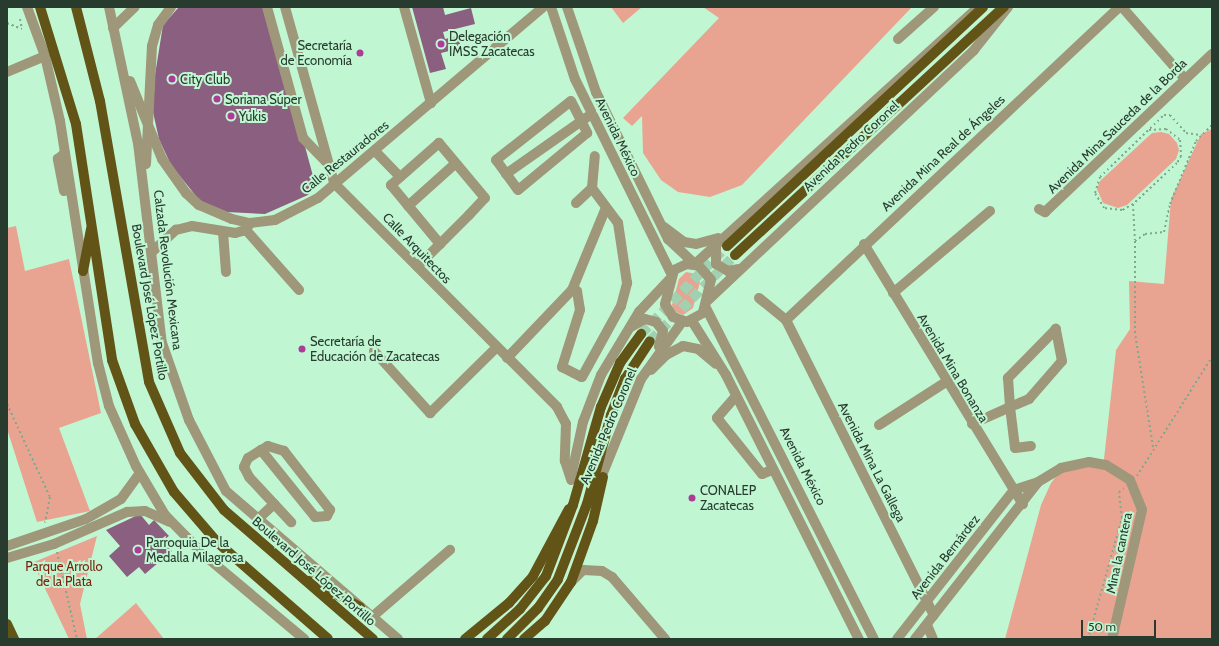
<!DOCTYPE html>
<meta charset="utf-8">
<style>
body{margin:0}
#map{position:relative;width:1219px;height:646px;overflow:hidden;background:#c1f6d3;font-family:Cabin,sans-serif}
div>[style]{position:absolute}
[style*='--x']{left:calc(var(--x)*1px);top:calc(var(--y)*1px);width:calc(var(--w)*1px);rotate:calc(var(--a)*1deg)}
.green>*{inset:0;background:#e9a491}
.building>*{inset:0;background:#8a5f7f}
.major-tunnel>*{height:10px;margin-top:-5px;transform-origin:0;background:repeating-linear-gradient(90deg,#a2d1b2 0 10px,transparent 0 15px)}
.path>*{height:2px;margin-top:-1px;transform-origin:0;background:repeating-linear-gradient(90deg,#80a88d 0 2px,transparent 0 5px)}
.minor>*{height:10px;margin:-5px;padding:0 5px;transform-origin:5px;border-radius:5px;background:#9e9779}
.major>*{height:10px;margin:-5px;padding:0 5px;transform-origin:5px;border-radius:5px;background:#625416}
.dots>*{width:11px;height:11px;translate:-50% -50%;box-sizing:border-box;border:2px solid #c1f6d3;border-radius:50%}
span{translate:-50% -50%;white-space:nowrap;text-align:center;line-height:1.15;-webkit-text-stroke:4px #c1f6d3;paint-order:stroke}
.poi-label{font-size:13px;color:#273c2e}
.left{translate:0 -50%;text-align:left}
.right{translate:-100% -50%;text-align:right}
.street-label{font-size:13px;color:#273c2e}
.park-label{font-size:13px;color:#7b240c}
.frame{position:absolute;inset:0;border:8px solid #273c2e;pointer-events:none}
.scale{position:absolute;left:1081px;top:620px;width:75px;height:18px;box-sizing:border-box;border:2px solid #273c2e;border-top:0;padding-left:5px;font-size:12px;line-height:14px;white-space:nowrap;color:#273c2e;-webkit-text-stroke:3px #c1f6d3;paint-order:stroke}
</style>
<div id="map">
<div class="green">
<i style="clip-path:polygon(611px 7px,642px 7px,623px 23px)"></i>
<i style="clip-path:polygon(703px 7px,912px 7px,742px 185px,710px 197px,678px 192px,661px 180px,643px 153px,642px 116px,632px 126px,623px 118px,719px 18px)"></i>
<i style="clip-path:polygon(1212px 129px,1212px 639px,1005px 639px,1041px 505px,1051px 483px,1062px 469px,1077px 465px,1103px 468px,1116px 350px,1130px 329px,1129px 281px,1164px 284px,1171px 199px,1201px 134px)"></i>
<i style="clip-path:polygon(1161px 132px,1169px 134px,1177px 143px,1179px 150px,1176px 159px,1127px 205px,1118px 208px,1103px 203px,1097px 189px,1100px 181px,1152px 133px)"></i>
<i style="clip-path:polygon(16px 226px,25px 271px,69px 259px,101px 413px,59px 428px,90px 511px,37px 522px,7px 429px,7px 228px)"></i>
<i style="clip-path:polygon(686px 272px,696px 274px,700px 282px,693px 308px,683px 315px,674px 311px,672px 305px,679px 279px)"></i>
<i style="clip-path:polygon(97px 536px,80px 604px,87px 639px,69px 639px,31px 559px,34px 562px)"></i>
<i style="clip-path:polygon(136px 603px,164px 639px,95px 639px)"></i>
</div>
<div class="building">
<i style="clip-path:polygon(179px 7px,267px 7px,316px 187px,308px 195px,265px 214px,227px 212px,200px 201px,171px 165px,159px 139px,153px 112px,155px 75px,163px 25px)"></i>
<i style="clip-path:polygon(412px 7px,443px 7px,445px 15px,471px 8px,475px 24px,443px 32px,445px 39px,458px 36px,461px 48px,441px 53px,446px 69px,430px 73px)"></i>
<i style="clip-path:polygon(140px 514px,149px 525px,154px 520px,169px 536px,163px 541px,172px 551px,145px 574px,139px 567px,127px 577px,109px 556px,120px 546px,106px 530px)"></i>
</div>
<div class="major-tunnel">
<i style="--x:641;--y:334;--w:123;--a:-45.7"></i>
<i style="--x:650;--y:341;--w:121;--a:-45.3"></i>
</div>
<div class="path">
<i style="--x:20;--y:19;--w:10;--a:79"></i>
<i style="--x:7;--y:23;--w:16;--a:22"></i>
<i style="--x:1149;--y:130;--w:17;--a:-3"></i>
<i style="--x:1166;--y:129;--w:18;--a:38"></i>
<i style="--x:1180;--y:140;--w:16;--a:86"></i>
<i style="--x:1181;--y:156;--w:8;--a:120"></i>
<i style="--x:1177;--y:163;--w:60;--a:137"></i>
<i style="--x:1133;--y:204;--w:13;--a:151"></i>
<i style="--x:1122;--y:210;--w:18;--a:-174"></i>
<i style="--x:1104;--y:208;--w:17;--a:-121"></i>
<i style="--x:1095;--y:193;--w:17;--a:-73"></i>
<i style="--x:1100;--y:177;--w:89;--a:-44.1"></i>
<i style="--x:1164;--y:115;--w:6;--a:0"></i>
<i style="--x:1170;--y:115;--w:24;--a:48"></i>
<i style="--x:1186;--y:133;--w:14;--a:8"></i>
<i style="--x:1133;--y:204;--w:36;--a:87"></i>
<i style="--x:7;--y:404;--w:102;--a:65.2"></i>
<i style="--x:50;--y:497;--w:26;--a:101"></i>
<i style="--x:1153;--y:447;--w:115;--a:-99"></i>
<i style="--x:1135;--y:333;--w:92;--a:-90"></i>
<i style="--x:1135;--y:241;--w:12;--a:-35"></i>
<i style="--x:1145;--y:234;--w:19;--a:-6"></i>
<i style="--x:1164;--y:232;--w:29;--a:-78"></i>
<i style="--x:1170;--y:204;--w:68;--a:-67.6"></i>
<i style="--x:1196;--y:141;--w:23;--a:-45"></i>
<i style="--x:1137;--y:476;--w:141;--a:-57.8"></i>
<i style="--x:57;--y:552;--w:89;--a:77.1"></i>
<i style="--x:1088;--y:639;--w:126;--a:-74.3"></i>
<i style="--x:1122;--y:518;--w:26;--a:-97"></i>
<i style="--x:1119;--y:492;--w:6;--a:-39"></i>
</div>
<div class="minor">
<i style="--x:27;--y:7;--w:52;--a:69.8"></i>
<i style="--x:45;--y:56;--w:67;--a:77"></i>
<i style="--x:60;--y:121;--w:245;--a:81.1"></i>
<i style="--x:98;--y:363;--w:44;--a:75.7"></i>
<i style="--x:109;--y:406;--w:66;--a:65.8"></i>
<i style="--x:136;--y:466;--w:57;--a:59.4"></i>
<i style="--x:165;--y:515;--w:56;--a:45.7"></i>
<i style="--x:204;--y:555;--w:131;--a:40"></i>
<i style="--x:109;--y:7;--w:139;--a:78"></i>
<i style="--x:138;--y:143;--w:201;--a:83.2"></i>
<i style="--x:162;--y:343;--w:82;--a:70.7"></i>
<i style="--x:189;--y:420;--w:80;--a:62.5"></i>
<i style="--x:226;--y:491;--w:227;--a:40.7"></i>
<i style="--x:267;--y:7;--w:136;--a:74.6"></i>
<i style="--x:303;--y:138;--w:37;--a:46"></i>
<i style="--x:285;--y:7;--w:183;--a:74.4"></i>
<i style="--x:334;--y:183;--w:316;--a:45.1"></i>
<i style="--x:557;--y:407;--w:19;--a:62"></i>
<i style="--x:566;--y:424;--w:37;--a:92"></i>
<i style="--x:565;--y:461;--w:20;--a:72"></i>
<i style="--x:404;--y:7;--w:100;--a:74.3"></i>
<i style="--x:551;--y:7;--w:76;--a:71.6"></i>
<i style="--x:575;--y:79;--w:219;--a:63.7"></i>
<i style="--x:567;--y:7;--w:90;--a:71.2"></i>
<i style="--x:596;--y:92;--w:164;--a:63.9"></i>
<i style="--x:668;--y:239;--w:37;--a:43"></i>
<i style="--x:695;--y:264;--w:382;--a:-42.2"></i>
<i style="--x:1122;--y:7;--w:96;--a:48.8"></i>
<i style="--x:113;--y:28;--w:30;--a:-44"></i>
<i style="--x:898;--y:39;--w:48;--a:-41.6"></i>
<i style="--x:7;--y:72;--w:41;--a:-22.8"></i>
<i style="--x:130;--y:81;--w:84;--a:67.7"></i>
<i style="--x:162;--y:159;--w:42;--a:54.8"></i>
<i style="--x:186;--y:193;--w:18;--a:43"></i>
<i style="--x:199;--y:205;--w:36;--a:23"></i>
<i style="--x:232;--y:219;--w:18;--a:13"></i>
<i style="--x:250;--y:223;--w:25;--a:-7"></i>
<i style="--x:275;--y:220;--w:48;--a:-27.1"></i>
<i style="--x:318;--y:198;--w:295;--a:-40.3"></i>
<i style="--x:571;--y:101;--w:36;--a:63"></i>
<i style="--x:587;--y:133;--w:89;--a:140.4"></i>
<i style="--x:518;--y:190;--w:37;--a:-126"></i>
<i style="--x:496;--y:160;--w:95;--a:-38.2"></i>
<i style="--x:375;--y:151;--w:36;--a:46"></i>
<i style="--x:146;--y:164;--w:118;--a:-87.1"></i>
<i style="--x:152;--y:46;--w:22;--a:-74"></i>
<i style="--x:158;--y:25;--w:22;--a:-54"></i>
<i style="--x:506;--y:174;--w:99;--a:-35.1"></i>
<i style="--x:64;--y:191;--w:33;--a:-101"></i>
<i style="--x:58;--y:159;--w:9;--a:-41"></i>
<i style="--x:576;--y:203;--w:22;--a:-43"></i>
<i style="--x:408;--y:206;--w:64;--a:-41.9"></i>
<i style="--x:1039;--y:209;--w:7;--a:27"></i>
<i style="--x:1045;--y:212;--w:230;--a:-43.4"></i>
<i style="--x:664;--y:227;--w:25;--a:37"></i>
<i style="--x:684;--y:242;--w:12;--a:9"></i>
<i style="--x:696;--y:244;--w:23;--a:-15"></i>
<i style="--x:246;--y:230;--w:80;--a:48.5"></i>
<i style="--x:223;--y:232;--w:40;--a:85.7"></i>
<i style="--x:716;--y:244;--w:20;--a:90"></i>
<i style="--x:716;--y:264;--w:14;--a:30"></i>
<i style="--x:728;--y:271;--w:10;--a:-11"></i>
<i style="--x:864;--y:244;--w:305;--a:58.6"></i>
<i style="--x:152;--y:252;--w:33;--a:-43"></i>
<i style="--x:176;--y:230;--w:16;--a:-14"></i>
<i style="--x:192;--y:226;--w:44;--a:9.2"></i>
<i style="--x:235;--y:233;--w:11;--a:-15"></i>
<i style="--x:246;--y:230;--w:8;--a:-60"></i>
<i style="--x:687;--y:264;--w:12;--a:9"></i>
<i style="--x:699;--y:266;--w:18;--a:49"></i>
<i style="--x:711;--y:280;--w:34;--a:104"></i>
<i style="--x:703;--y:313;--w:18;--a:151"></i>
<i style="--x:687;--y:322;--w:15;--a:-160"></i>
<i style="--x:673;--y:317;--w:15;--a:-122"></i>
<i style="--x:665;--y:304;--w:35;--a:-75"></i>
<i style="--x:674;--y:270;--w:14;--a:-25"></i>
<i style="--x:417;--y:266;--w:8;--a:-40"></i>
<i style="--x:423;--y:261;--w:65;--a:-45"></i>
<i style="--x:469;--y:215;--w:23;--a:-47"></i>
<i style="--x:485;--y:198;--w:72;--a:-129.9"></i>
<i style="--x:439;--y:143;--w:64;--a:138.8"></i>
<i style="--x:391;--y:185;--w:77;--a:50.3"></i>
<i style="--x:572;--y:290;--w:5;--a:11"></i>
<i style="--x:577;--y:291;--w:19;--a:81"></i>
<i style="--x:580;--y:310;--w:60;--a:107.5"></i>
<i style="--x:562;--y:367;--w:22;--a:27"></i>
<i style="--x:582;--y:377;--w:81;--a:-61.2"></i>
<i style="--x:621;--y:306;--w:24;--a:-75"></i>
<i style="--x:627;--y:283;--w:61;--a:-98.5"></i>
<i style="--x:618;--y:223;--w:44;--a:-126.6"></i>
<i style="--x:592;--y:188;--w:32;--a:-85"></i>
<i style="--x:893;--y:293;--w:127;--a:-40.2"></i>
<i style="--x:759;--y:298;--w:35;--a:39"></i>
<i style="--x:707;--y:301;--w:366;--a:-43.2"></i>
<i style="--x:974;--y:50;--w:55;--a:-51.7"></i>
<i style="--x:705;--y:306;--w:373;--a:63.1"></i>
<i style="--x:786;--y:320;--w:457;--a:-43.2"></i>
<i style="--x:786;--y:320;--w:330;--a:63.4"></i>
<i style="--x:692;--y:321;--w:64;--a:57.8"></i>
<i style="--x:726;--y:375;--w:296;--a:63.3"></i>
<i style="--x:631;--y:327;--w:16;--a:-30"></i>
<i style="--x:645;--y:319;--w:11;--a:15"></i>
<i style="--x:656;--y:322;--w:11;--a:52"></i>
<i style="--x:663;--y:331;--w:16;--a:105"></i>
<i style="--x:374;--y:351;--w:84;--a:47.9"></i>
<i style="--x:430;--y:413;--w:93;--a:-44.6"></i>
<i style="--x:507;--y:358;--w:94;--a:-46.3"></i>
<i style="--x:572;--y:290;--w:87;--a:-67.6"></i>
<i style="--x:651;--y:370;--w:21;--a:-45"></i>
<i style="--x:666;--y:355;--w:19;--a:-28"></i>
<i style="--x:683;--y:346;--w:15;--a:11"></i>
<i style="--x:698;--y:349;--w:23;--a:40"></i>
<i style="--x:736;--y:396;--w:29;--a:131"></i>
<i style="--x:717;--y:418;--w:72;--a:51.2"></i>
<i style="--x:762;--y:474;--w:11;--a:-22"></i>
<i style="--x:972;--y:424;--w:42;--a:-24.1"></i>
<i style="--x:1010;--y:407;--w:21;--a:-23"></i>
<i style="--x:1029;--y:399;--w:50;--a:-49"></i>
<i style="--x:1062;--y:361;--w:33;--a:-101"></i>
<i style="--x:1056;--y:329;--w:69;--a:134.4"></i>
<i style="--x:1008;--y:378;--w:29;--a:86"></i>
<i style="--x:1010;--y:407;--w:41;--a:83"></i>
<i style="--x:1015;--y:448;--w:16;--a:-7"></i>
<i style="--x:879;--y:425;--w:80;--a:-32.7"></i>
<i style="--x:261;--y:450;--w:86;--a:51.1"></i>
<i style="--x:315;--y:517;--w:12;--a:-5"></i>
<i style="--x:327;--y:516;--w:7;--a:-63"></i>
<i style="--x:330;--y:510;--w:75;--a:-127.9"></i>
<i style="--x:284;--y:451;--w:17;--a:-163"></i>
<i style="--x:268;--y:446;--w:8;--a:150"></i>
<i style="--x:261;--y:450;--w:15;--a:148"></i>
<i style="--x:248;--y:458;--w:10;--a:114"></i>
<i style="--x:244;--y:467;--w:11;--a:63"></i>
<i style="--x:249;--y:477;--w:62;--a:47"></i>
<i style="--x:571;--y:477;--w:56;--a:-77.7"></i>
<i style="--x:583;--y:422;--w:50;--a:-69"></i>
<i style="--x:601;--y:375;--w:74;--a:-58.9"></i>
<i style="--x:639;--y:312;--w:45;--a:-46.8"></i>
<i style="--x:598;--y:485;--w:114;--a:-67.9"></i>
<i style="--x:641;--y:379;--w:70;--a:-54.3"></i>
<i style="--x:258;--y:519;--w:22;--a:-43"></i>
<i style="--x:7;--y:546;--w:83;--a:-18.9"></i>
<i style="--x:86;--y:519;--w:40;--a:-29.7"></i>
<i style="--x:121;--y:499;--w:32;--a:-54"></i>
<i style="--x:7;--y:558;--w:49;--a:-16.6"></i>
<i style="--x:54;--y:544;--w:80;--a:-23.7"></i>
<i style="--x:127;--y:512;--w:18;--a:-3"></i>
<i style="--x:145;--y:511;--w:27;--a:24"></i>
<i style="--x:571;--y:582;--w:17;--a:-45"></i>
<i style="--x:583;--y:570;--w:19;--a:3"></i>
<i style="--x:602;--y:571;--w:12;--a:31"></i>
<i style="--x:612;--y:577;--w:82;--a:49.5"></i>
<i style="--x:372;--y:617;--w:103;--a:-40.7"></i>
<i style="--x:927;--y:625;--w:15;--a:67"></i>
<i style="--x:897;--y:639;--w:189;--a:-51.9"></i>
<i style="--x:1014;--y:490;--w:25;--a:-18"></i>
<i style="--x:1038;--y:482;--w:27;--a:-31"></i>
<i style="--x:1061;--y:468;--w:29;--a:-12"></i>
<i style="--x:1089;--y:462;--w:17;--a:10"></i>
<i style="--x:1106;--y:465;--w:28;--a:32"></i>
<i style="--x:1130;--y:480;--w:32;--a:68"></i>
<i style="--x:1142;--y:510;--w:132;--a:103.1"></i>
<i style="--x:915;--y:639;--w:199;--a:-51.9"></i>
</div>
<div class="major">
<i style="--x:40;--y:7;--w:122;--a:72.9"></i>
<i style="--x:76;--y:124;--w:239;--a:81.3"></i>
<i style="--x:112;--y:360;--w:68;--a:70.2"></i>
<i style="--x:135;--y:424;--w:78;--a:60.2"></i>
<i style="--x:174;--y:492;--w:66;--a:49.3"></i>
<i style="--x:217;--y:542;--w:147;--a:41.1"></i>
<i style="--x:76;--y:7;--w:97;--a:75.7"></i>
<i style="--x:100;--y:101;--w:285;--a:80.1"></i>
<i style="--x:149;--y:382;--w:77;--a:66.4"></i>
<i style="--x:180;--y:453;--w:72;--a:52.3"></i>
<i style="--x:224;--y:510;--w:197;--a:40.9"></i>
<i style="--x:727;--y:246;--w:350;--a:-43"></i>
<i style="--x:735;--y:255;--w:366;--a:-42.7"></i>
<i style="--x:83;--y:271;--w:43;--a:-79.2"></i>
<i style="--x:311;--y:580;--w:56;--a:28.9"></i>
<i style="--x:7;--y:624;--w:17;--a:65"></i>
<i style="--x:465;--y:639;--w:57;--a:-39.3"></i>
<i style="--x:509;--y:603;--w:36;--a:-48"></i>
<i style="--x:533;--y:576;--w:76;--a:-61.8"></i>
<i style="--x:487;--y:639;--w:45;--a:-42.3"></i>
<i style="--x:520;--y:609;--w:42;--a:-51.8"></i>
<i style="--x:546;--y:576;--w:76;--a:-69.2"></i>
<i style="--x:573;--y:505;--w:102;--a:-74.1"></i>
<i style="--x:601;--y:407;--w:48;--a:-66.6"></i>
<i style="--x:620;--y:363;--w:36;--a:-54"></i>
<i style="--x:507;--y:639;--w:44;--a:-45"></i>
<i style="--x:538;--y:608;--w:35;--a:-55"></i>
<i style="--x:558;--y:579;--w:80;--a:-68.9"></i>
<i style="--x:587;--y:504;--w:92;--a:-74.9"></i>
<i style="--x:611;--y:415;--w:39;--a:-69"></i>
<i style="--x:625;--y:379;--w:45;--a:-56.7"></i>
<i style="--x:524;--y:639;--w:28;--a:-41"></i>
<i style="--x:545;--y:621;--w:47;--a:-56.3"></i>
<i style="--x:571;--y:582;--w:65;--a:-70.2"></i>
<i style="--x:593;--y:521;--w:45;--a:-77.2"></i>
</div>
<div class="dots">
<i style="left:441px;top:44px;background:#ac3c98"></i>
<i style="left:360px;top:53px;background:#ac3c98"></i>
<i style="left:172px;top:79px;background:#ac3c98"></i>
<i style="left:217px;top:99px;background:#ac3c98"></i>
<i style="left:231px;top:116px;background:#ac3c98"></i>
<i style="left:302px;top:349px;background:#ac3c98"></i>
<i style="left:692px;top:498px;background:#ac3c98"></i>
<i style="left:138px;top:550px;background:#ac3c98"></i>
</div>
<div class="poi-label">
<span class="left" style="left:449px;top:44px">Delegación<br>IMSS Zacatecas</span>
<span class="right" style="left:352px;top:53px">Secretaría<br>de Economía</span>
<span class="left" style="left:180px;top:79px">City Club</span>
<span class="left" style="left:225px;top:99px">Soriana Súper</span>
<span class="left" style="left:239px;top:116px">Yukis</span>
<span class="left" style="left:310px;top:349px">Secretaría de<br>Educación de Zacatecas</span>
<span class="left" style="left:700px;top:498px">CONALEP<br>Zacatecas</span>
<span class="left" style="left:146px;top:550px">Parroquia De la<br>Medalla Milagrosa</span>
</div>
<div class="street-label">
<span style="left:1117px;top:126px;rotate:-44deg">Avenida Mina Sauceda de la Borda</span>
<span style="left:618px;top:137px;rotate:64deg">Avenida México</span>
<span style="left:851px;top:146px;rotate:-43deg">Avenida Pedro Coronel</span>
<span style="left:943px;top:153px;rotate:-43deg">Avenida Mina Real de Ángeles</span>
<span style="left:345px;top:157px;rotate:-39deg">Calle Restauradores</span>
<span style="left:417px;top:248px;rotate:46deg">Calle Arquitectos</span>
<span style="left:168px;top:270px;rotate:83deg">Calzada Revolución Mexicana</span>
<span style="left:150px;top:302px;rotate:80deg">Boulevard José López Portillo</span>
<span style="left:953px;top:368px;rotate:59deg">Avenida Mina Bonanza</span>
<span style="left:608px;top:426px;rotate:-67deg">Avenida Pedro Coronel</span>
<span style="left:872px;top:462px;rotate:63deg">Avenida Mina La Gallega</span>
<span style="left:803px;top:466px;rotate:63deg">Avenida México</span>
<span style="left:1119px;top:553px;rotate:-78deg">Mina la cantera</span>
<span style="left:945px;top:557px;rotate:-52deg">Avenida Bernárdez</span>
<span style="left:314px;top:571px;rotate:41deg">Boulevard José López Portillo</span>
</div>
<div class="park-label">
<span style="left:64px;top:574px">Parque Arrollo<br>de la Plata</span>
</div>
<div class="frame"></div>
<div class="scale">50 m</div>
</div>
